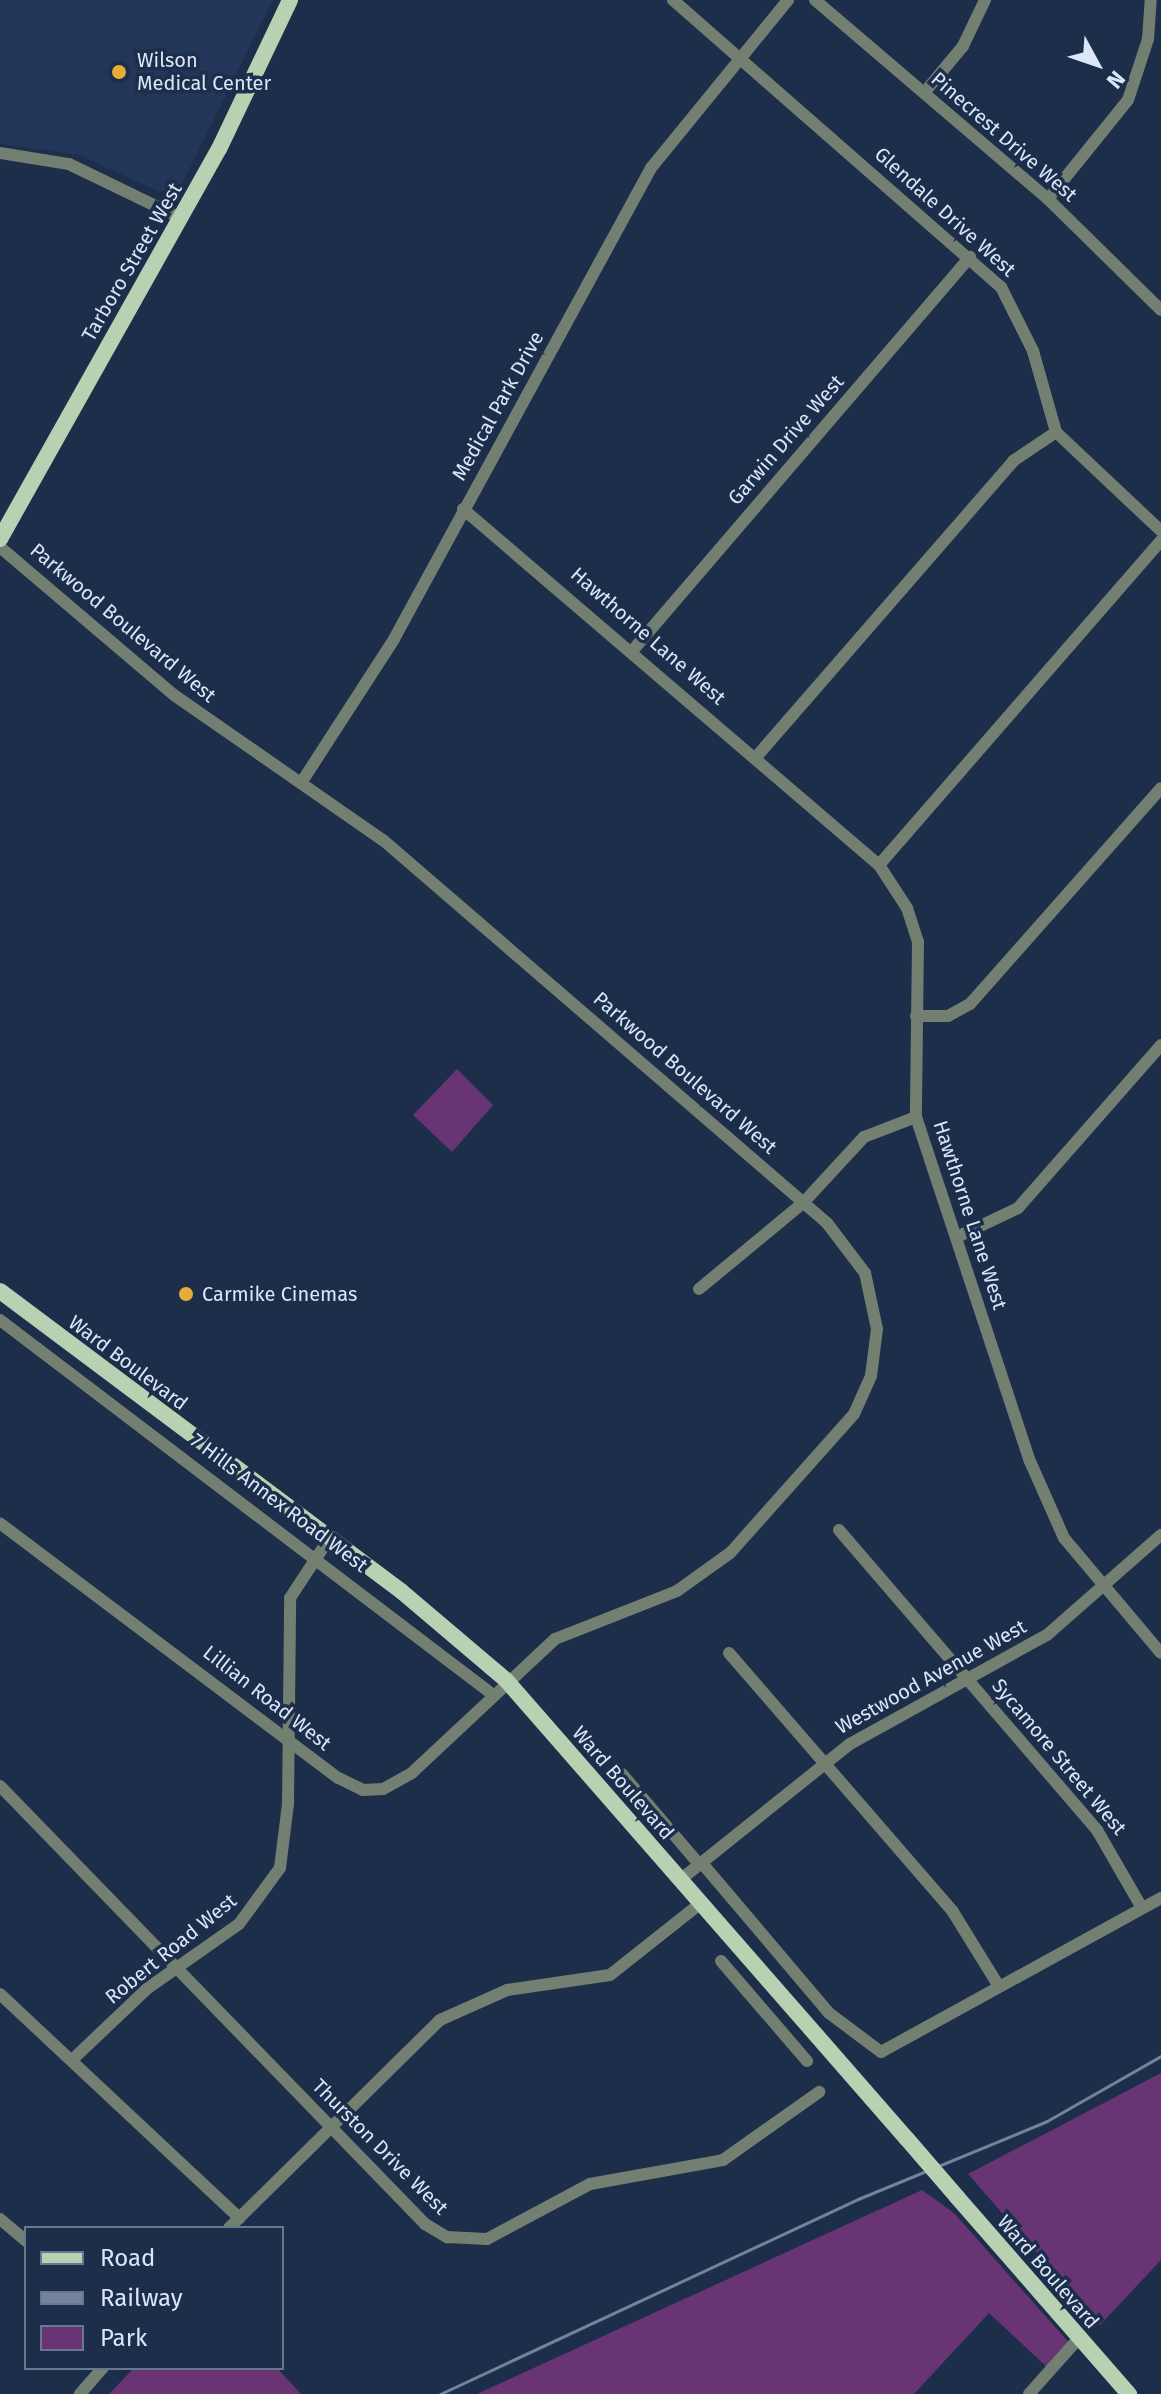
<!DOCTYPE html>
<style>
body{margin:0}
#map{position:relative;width:1161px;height:2394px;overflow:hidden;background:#1c2e4a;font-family:"Fira Sans",sans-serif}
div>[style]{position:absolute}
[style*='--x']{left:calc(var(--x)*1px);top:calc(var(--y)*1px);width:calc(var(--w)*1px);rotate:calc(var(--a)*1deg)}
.built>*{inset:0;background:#213659}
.green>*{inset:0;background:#683473}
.minor>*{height:12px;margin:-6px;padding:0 6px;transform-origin:6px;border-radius:6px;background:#737f71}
.major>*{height:16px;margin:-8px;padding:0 8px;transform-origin:8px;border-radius:8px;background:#b9d1b3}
.rail>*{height:3px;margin:-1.5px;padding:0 1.5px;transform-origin:1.5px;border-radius:1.5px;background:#74839b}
.major-bridge>*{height:16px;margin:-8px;padding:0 8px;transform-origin:8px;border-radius:8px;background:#b9d1b3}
.dots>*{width:22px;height:22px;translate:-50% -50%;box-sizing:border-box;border:4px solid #1c2e4a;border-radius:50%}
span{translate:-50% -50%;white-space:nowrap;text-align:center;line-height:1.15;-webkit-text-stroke:7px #1c2e4a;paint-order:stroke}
.poi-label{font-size:20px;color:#dae6f9}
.left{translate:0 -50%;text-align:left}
.street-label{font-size:20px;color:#dae6f9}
.legend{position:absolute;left:24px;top:2226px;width:260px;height:144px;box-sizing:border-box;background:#1c2e4a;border:2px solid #687890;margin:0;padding:10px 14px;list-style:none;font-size:24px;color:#dae6f9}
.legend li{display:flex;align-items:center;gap:16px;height:40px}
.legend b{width:40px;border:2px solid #687890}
.north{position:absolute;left:1057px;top:24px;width:80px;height:80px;-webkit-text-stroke:6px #1c2e4a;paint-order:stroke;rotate:130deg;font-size:22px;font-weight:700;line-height:32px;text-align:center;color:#dae6f9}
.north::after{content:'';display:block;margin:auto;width:28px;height:36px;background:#dae6f9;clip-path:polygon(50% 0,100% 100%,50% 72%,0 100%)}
</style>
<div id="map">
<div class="built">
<i style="clip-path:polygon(0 0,273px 0,181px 186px,160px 192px,79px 155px,0 144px)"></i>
</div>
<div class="green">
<i style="clip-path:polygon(457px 1069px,493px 1105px,452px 1152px,413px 1115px)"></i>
<i style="clip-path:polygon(1161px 2073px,1161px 2260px,1100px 2325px,968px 2174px)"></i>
<i style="clip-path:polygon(922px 2190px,954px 2213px,1072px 2346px,1050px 2370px,989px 2313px,914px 2394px,477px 2394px)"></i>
<i style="clip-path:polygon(134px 2368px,277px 2368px,301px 2394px,109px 2394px)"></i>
</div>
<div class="minor">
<i style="--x:673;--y:0;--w:436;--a:41.2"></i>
<i style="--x:1001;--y:287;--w:72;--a:63.4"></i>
<i style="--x:1033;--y:351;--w:84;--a:74.1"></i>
<i style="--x:1056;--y:432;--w:144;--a:43.3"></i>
<i style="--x:815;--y:0;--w:306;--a:40.5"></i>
<i style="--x:1048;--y:199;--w:158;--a:44.5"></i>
<i style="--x:924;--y:93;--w:61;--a:-50.3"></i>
<i style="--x:963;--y:46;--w:51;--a:-64.4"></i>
<i style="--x:0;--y:153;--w:70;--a:9.1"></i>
<i style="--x:69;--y:164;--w:123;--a:25.9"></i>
<i style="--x:1048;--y:199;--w:127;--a:-51.1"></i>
<i style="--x:1128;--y:100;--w:64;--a:-71.8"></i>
<i style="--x:1148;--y:39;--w:39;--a:-86"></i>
<i style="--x:463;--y:509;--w:548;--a:40.56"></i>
<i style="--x:879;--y:865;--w:51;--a:56.9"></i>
<i style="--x:907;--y:908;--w:36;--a:72"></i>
<i style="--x:918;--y:942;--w:175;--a:90.7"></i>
<i style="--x:916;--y:1117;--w:360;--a:71.7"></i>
<i style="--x:1029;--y:1459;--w:86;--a:66.1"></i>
<i style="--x:1064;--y:1538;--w:150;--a:49.9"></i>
<i style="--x:0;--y:547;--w:228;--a:40.4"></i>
<i style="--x:174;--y:695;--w:254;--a:34.8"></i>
<i style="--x:383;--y:840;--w:586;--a:40.78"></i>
<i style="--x:827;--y:1223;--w:63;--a:52.8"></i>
<i style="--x:865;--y:1273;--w:57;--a:77.9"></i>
<i style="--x:877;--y:1329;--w:47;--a:97.3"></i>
<i style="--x:871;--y:1376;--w:42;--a:114.1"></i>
<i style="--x:854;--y:1414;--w:186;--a:131.7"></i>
<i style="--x:730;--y:1553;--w:65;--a:144.4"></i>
<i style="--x:677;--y:1591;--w:131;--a:158.5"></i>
<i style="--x:555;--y:1639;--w:196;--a:136.9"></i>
<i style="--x:412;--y:1773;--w:33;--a:151"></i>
<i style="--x:383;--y:1789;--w:20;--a:177"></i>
<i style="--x:363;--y:1790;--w:28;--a:-154"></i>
<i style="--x:338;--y:1778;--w:423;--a:-143"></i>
<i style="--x:633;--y:650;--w:518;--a:-49.39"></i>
<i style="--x:757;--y:756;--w:391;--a:-49"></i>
<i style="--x:1013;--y:461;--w:52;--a:-34"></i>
<i style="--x:301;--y:783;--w:171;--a:-57.1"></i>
<i style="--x:394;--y:639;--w:537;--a:-61.38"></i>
<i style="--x:651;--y:168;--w:217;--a:-50.8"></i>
<i style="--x:879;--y:865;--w:430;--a:-49"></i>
<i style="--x:916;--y:1016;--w:32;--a:0"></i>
<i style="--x:948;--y:1016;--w:25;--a:-29"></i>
<i style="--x:970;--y:1004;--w:288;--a:-48.5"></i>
<i style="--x:957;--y:1237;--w:68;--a:-25.4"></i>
<i style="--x:1018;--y:1208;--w:217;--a:-48.7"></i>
<i style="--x:699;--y:1289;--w:135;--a:-39.6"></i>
<i style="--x:803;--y:1203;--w:90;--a:-47.3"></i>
<i style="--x:864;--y:1137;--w:56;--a:-21"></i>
<i style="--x:0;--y:1320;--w:618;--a:37.24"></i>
<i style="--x:839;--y:1530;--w:396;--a:49.3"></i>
<i style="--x:1097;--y:1830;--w:90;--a:60"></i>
<i style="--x:729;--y:1653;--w:342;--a:49.1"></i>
<i style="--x:953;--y:1912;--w:86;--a:58.3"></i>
<i style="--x:622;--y:1774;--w:117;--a:49.5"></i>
<i style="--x:0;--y:1786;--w:610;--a:45.86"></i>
<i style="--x:425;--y:2224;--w:26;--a:31"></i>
<i style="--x:447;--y:2237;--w:40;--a:2.9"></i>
<i style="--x:487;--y:2239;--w:117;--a:-28.1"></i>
<i style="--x:590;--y:2184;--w:135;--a:-10.2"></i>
<i style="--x:723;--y:2160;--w:118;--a:-35.3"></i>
<i style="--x:701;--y:1862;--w:198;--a:49.7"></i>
<i style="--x:829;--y:2013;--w:65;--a:36.9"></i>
<i style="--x:881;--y:2052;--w:320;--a:-28.8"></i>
<i style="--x:680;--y:1880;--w:218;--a:-38.7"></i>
<i style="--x:850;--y:1744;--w:225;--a:-29"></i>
<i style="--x:1047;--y:1635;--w:152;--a:-41.3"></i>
<i style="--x:721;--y:1961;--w:132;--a:49.3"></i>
<i style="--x:0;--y:1994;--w:328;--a:43.1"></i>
<i style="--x:72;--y:2060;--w:105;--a:-43.5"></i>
<i style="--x:148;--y:1988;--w:111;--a:-35.1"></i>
<i style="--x:239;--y:1924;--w:69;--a:-53.8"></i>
<i style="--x:280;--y:1868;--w:64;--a:-82.9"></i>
<i style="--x:288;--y:1804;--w:206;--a:-89.4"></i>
<i style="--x:290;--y:1598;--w:73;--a:-56.7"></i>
<i style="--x:0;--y:2219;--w:34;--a:40"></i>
<i style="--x:229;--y:2228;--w:296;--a:-44.6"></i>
<i style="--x:440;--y:2020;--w:73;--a:-24.1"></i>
<i style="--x:507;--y:1990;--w:104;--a:-8.3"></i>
<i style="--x:610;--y:1975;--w:116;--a:-38.4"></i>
<i style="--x:80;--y:2394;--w:35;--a:-49"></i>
<i style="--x:1029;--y:2394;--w:75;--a:-48.2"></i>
</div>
<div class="major">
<i style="--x:0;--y:539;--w:447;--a:-60.7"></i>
<i style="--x:219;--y:149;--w:165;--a:-64.5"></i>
<i style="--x:0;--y:1291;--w:501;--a:36.8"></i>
<i style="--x:401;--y:1591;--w:138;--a:40.3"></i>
<i style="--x:506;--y:1680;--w:609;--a:48.86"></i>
<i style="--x:957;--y:2197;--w:262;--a:48.9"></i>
</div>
<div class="rail">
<i style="--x:440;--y:2394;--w:461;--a:-25"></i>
<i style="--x:858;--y:2199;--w:204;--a:-22.4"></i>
<i style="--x:1047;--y:2121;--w:131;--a:-29.7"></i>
</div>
<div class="major-bridge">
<i style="--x:907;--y:2139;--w:77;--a:49.2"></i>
</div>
<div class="dots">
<i style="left:119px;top:72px;background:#e7ac37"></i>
<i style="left:186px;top:1294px;background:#e7ac37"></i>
</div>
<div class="poi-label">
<span class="left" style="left:137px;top:72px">Wilson<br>Medical Center</span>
<span class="left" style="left:202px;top:1294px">Carmike Cinemas</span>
</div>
<div class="street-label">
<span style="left:1004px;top:137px;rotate:41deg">Pinecrest Drive West</span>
<span style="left:945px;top:212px;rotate:42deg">Glendale Drive West</span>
<span style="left:132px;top:262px;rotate:-60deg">Tarboro Street West</span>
<span style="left:498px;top:406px;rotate:-61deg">Medical Park Drive</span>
<span style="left:786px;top:440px;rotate:-49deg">Garwin Drive West</span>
<span style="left:123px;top:623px;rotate:40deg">Parkwood Boulevard West</span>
<span style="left:648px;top:636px;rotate:41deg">Hawthorne Lane West</span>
<span style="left:685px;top:1073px;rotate:41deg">Parkwood Boulevard West</span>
<span style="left:970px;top:1215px;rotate:72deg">Hawthorne Lane West</span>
<span style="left:128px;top:1363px;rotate:37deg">Ward Boulevard</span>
<span style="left:279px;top:1503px;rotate:37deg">7 Hills Annex Road West</span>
<span style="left:931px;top:1677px;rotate:-29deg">Westwood Avenue West</span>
<span style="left:267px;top:1698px;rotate:38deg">Lillian Road West</span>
<span style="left:1059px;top:1757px;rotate:50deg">Sycamore Street West</span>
<span style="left:623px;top:1783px;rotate:49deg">Ward Boulevard</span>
<span style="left:171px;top:1949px;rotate:-39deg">Robert Road West</span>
<span style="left:380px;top:2147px;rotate:45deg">Thurston Drive West</span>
<span style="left:1048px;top:2272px;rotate:49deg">Ward Boulevard</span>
</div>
<ul class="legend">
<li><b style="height:10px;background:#b9d1b3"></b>Road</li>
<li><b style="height:10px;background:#74839b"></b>Railway</li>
<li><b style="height:22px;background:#683473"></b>Park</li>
</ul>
<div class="north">N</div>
</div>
